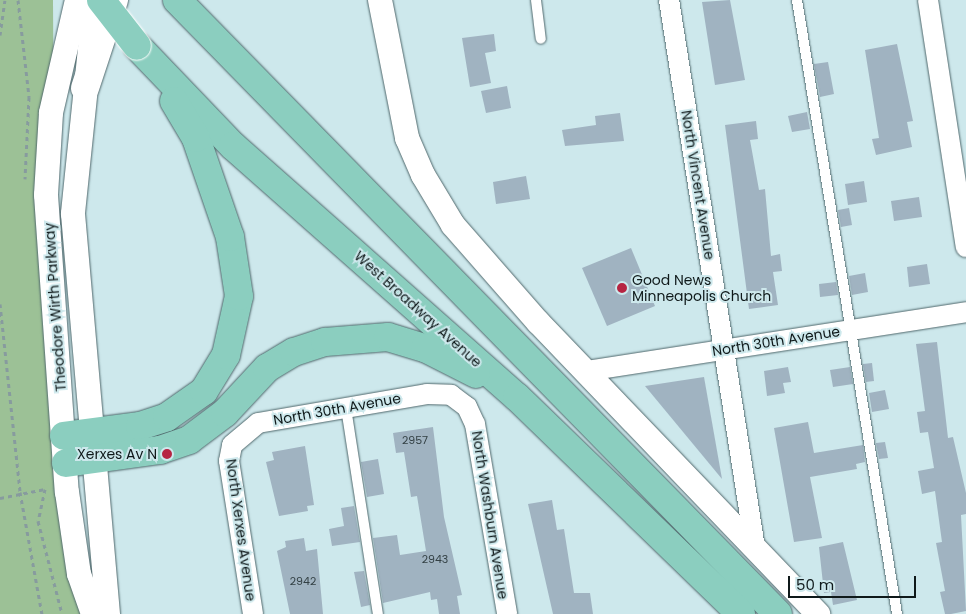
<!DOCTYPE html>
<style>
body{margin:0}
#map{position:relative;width:966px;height:614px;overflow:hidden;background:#cde8ec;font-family:Poppins,sans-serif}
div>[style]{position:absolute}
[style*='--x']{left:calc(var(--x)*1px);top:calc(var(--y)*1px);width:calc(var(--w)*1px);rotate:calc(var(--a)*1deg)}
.green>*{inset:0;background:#9cc196}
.building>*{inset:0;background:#a0b3c1}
.path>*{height:3px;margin-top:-1.5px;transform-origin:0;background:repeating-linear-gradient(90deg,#879b9e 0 4px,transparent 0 8px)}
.roads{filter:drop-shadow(0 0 1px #50686c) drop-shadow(0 0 1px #50686c)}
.service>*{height:10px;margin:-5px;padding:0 5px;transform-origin:5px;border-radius:5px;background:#fff}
.minor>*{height:20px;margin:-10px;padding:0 10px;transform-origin:10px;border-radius:10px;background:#fff}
.tertiary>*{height:24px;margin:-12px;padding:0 12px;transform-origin:12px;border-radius:12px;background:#fff}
.secondary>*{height:28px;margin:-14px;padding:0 14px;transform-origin:14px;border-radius:14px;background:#fff}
.primary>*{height:28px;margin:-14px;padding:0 14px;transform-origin:14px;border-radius:14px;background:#8bcebf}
.bridges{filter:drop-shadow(0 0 1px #fff) drop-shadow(0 0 1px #fff)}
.primary-bridge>*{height:28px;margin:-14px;padding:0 14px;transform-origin:14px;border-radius:14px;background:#8bcebf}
.dots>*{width:14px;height:14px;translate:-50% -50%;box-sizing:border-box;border:2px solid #cde8ec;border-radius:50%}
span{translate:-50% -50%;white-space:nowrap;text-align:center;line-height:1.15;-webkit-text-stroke:4px #cde8ec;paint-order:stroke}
.number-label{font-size:11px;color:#334044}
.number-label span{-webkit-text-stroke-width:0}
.street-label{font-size:14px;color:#0f191a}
.poi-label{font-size:14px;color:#0f191a}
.left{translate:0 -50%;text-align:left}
.right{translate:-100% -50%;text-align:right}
.scale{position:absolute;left:788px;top:576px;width:128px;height:22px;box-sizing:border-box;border:2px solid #0f191a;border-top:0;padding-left:6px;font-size:15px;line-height:18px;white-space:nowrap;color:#0f191a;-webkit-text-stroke:4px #cde8ec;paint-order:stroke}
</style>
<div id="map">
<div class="green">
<i style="clip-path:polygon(0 0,53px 0,54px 164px,83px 614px,0 614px)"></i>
</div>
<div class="building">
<i style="clip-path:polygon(730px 0,745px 80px,715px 85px,702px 2px)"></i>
<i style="clip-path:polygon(494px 34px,496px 51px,485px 53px,491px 83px,470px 87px,462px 38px)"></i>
<i style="clip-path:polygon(897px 44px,913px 121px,907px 122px,912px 147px,876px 155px,872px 139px,879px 138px,865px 50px)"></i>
<i style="clip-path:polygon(828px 62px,834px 94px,820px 97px,814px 64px)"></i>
<i style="clip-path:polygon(507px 86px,511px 108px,486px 113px,481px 91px)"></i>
<i style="clip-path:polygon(807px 112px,810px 129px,792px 132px,788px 116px)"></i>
<i style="clip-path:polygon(620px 113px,624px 141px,565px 146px,562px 130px,596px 125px,595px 116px)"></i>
<i style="clip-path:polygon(756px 121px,758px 139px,750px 140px,759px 190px,765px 189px,771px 256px,780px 254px,782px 271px,773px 272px,778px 305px,749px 309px,725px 125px)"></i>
<i style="clip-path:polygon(526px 176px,530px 199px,496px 204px,493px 182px)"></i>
<i style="clip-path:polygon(864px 181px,867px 202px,848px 205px,845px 184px)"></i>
<i style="clip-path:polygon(919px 197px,922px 217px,894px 221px,891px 201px)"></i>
<i style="clip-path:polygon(849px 208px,852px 225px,841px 227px,838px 210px)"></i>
<i style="clip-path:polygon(631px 248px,655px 306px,607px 326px,582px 268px)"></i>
<i style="clip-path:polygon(927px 264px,930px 284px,909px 287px,907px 267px)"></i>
<i style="clip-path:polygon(865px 273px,868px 292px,852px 295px,849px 276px)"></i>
<i style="clip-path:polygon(836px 282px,838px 295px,820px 297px,819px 284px)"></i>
<i style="clip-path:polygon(937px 342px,948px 438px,953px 437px,966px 493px,966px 514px,961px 515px,966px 611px,951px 614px,945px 614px,940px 592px,945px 591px,936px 543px,942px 542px,935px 491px,922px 494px,918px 471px,934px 468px,928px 432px,920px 433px,917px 412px,925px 411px,916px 344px)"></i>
<i style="clip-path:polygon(872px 363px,874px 381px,866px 382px,863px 364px)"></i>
<i style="clip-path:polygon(788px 367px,791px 382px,783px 383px,785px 393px,767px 396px,764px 371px)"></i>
<i style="clip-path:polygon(850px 367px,853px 384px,833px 387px,830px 370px)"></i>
<i style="clip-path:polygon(704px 377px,722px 479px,645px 386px)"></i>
<i style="clip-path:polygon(885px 390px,889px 409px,872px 412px,869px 393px)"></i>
<i style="clip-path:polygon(808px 422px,814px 453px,863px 445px,865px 462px,856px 464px,857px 469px,810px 477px,822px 538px,794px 542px,774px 428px)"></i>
<i style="clip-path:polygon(433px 427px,444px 517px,462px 595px,457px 596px,460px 614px,439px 614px,437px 599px,431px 600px,430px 592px,383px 603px,373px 538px,397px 535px,400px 555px,426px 551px,417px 496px,411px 497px,404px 452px,396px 453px,393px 433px)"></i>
<i style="clip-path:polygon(885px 442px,888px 458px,879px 459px,876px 443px)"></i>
<i style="clip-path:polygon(305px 446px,314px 505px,307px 506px,308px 511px,279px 516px,266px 462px,274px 460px,272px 452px)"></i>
<i style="clip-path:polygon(378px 459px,384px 494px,367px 497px,361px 462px)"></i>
<i style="clip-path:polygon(552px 500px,557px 530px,564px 529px,574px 593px,590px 593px,593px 614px,553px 614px,528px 504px)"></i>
<i style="clip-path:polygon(354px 506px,360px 542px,332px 546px,329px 529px,344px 526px,341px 508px)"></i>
<i style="clip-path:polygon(304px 538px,306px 551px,317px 549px,323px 614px,290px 614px,277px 551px,286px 547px,285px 541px)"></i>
<i style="clip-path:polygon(843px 542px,857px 600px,833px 605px,831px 592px,824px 593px,819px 547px)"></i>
<i style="clip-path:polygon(364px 571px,370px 605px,361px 607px,354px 572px)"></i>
</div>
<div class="path">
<i style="--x:18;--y:0;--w:98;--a:83.5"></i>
<i style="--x:29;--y:97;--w:82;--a:92.8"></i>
<i style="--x:0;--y:35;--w:35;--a:-82"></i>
<i style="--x:0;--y:304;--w:189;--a:83.9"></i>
<i style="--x:20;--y:492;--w:124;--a:79.8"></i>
<i style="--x:45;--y:489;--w:33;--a:102"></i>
<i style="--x:38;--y:521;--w:96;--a:75.5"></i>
<i style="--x:0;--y:498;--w:46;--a:-11.3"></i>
</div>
<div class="roads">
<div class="service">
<i style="--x:536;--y:0;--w:39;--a:83"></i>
<i style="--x:797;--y:0;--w:622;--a:80.75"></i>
<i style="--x:346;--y:408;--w:208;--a:81.2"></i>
</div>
<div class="minor">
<i style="--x:669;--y:0;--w:555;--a:81.08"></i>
<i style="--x:928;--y:0;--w:250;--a:81.3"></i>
<i style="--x:586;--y:371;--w:385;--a:-8.8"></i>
<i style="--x:253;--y:614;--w:155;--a:-98.9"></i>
<i style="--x:229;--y:461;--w:16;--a:-79"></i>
<i style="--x:232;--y:445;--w:34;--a:-40"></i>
<i style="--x:258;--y:423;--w:171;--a:-9.7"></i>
<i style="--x:427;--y:394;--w:24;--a:2"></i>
<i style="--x:451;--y:395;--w:20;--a:37"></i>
<i style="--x:467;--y:407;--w:19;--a:65"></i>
<i style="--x:475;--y:424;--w:193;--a:80.4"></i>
</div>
<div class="tertiary">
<i style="--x:77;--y:0;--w:116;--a:103"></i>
<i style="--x:51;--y:113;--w:82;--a:93.5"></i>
<i style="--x:46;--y:195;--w:298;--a:86"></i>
<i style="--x:67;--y:492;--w:83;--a:81.7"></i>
<i style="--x:79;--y:574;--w:42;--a:70.7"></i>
<i style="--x:95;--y:0;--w:215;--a:95.9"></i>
<i style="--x:73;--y:214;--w:402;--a:85"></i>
<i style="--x:380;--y:0;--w:141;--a:78.9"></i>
<i style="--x:407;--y:138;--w:40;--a:66.6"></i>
<i style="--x:423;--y:175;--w:58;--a:59"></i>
<i style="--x:453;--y:225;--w:129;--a:48.8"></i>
<i style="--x:538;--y:322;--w:405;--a:46.2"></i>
</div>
<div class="secondary">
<i style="--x:85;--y:88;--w:93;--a:-71.8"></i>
</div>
<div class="primary">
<i style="--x:177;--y:0;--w:859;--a:45.61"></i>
<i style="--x:137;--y:46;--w:139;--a:46.2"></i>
<i style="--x:233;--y:146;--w:379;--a:41.5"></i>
<i style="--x:517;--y:397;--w:312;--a:44.1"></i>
<i style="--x:64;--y:436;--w:77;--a:-7.5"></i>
<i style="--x:140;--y:426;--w:28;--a:-18"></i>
<i style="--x:167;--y:417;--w:45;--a:-35.1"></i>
<i style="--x:204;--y:391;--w:42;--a:-58.6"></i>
<i style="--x:226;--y:355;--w:60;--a:-77.6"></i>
<i style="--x:239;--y:296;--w:60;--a:-98.7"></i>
<i style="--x:230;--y:237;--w:105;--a:-109"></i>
<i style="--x:196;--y:138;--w:43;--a:-120.7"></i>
<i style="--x:66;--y:463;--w:95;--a:-7.9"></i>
<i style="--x:160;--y:450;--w:31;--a:-19"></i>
<i style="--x:189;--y:440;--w:45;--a:-36.9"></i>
<i style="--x:225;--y:413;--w:62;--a:-47"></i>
<i style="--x:267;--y:368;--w:31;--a:-31"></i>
<i style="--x:294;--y:352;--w:33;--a:-18"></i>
<i style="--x:325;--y:342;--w:63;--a:-4.5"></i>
<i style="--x:388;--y:337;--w:39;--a:17"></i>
<i style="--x:425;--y:348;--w:57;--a:27"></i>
</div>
</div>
<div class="bridges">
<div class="primary-bridge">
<i style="--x:101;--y:0;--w:58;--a:52"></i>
</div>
</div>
<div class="dots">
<i style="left:622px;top:288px;background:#b62442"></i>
<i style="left:167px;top:454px;background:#b62442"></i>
</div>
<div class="number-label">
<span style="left:415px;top:440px">2957</span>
<span style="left:435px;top:559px">2943</span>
<span style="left:303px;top:581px">2942</span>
</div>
<div class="street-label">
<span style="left:698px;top:185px;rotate:81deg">North Vincent Avenue</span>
<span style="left:55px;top:307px;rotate:-94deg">Theodore Wirth Parkway</span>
<span style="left:418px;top:309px;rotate:42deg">West Broadway Avenue</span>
<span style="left:776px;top:341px;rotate:-9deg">North 30th Avenue</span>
<span style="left:337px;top:409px;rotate:-10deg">North 30th Avenue</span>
<span style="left:490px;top:515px;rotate:81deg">North Washburn Avenue</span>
<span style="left:241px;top:530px;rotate:82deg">North Xerxes Avenue</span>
</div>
<div class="poi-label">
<span class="left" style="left:632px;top:288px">Good News<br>Minneapolis Church</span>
<span class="right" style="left:157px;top:454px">Xerxes Av N</span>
</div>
<div class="scale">50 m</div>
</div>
